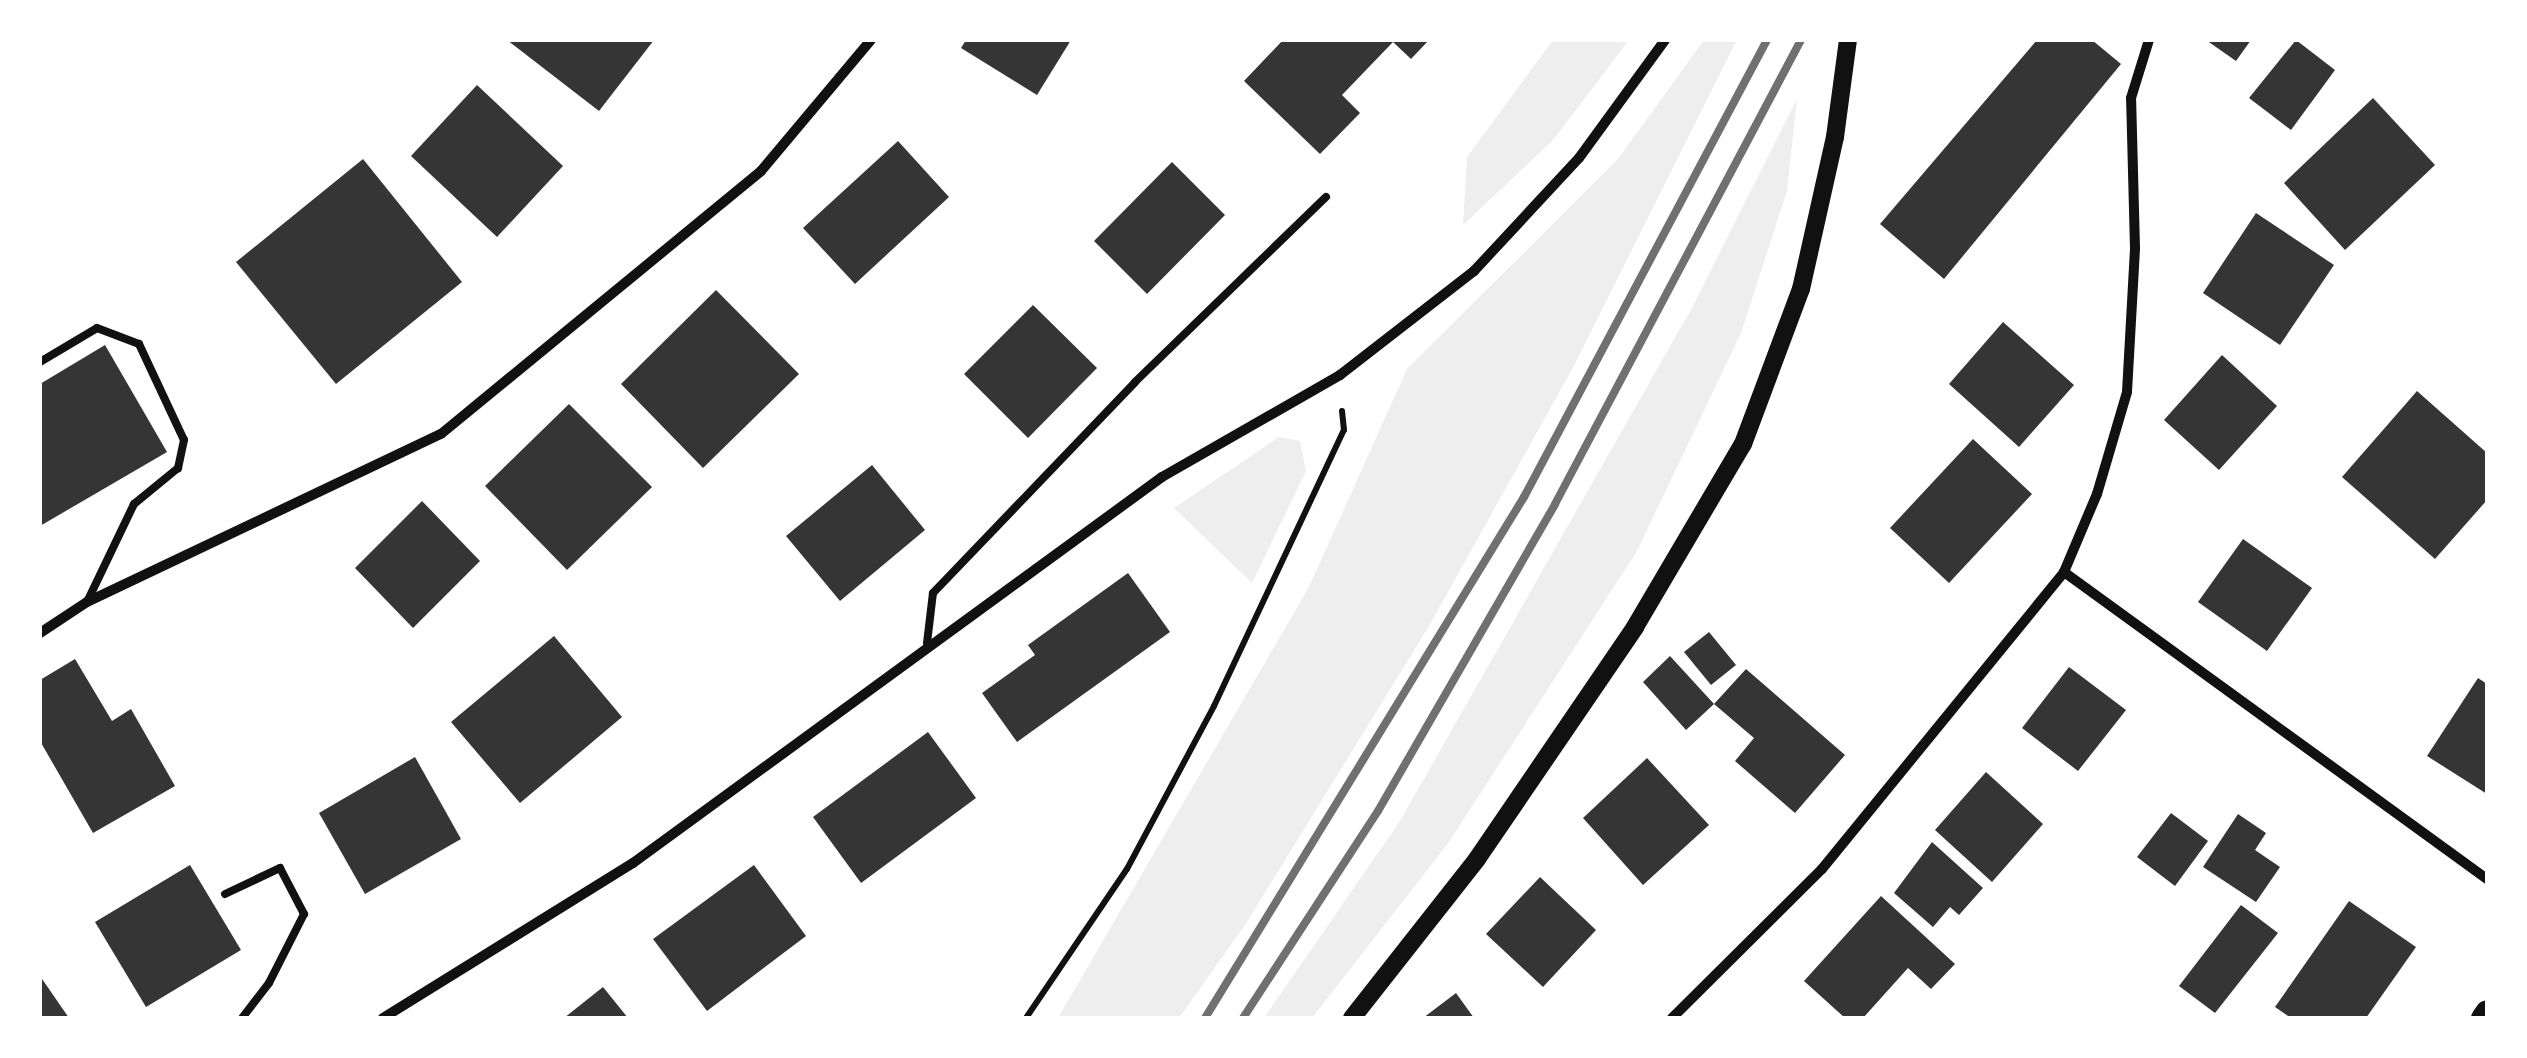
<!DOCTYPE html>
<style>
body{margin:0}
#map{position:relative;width:2527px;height:1058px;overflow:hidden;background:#fff;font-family:"IBM Plex Sans",sans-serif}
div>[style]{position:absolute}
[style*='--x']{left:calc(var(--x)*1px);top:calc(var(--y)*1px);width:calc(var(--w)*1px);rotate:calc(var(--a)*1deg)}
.green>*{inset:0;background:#eee}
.building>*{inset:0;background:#353535}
.path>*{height:6px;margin:-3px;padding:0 3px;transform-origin:3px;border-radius:3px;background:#111}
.service>*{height:8px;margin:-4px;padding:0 4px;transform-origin:4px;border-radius:4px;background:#111}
.minor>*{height:10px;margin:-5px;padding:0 5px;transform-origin:5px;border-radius:5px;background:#111}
.tertiary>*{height:18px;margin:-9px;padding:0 9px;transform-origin:9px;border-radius:9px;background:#111}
.primary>*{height:25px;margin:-12.5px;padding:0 12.5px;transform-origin:12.5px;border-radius:12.5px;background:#111}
.rail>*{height:8px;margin:-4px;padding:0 4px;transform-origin:4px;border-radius:4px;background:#707070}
span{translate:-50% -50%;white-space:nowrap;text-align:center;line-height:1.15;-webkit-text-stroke:9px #fff;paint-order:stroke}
.frame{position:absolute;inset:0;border:42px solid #fff;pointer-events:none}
</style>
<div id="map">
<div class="green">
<i style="clip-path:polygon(1553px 40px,1629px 40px,1553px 140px,1463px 225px,1467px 157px)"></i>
<i style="clip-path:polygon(1704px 40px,1737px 40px,1575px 364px,1429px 626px,1245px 925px,1179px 1018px,1058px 1018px,1309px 587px,1407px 369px,1618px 159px)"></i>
<i style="clip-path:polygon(1797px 99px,1787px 191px,1741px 333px,1637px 551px,1449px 842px,1312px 1018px,1264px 1018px,1400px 821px,1693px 306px)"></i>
<i style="clip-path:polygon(1279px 437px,1300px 441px,1306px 471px,1252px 583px,1174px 508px)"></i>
</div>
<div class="building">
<i style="clip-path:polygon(507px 40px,654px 40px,599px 111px)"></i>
<i style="clip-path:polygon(966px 40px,1071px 40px,1037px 95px,961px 48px)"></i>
<i style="clip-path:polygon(1283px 40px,1429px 40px,1411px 59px,1393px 42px,1342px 95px,1360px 113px,1320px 154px,1244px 81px)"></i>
<i style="clip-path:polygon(2037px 40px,2092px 40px,2121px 64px,1944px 279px,1880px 224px)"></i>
<i style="clip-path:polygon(2206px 40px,2251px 40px,2236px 61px)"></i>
<i style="clip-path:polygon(2296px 40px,2335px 70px,2291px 130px,2249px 98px)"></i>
<i style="clip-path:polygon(477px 85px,563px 166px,497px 237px,411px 156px)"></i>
<i style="clip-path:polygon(2373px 98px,2435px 165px,2345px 250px,2284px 183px)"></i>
<i style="clip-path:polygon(898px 141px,949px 197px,855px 284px,803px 228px)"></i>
<i style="clip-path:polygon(363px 159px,462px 282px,336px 384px,236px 262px)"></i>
<i style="clip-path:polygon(1172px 162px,1225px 215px,1147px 294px,1094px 241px)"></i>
<i style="clip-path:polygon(2256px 213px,2334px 265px,2280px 345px,2203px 293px)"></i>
<i style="clip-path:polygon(716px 290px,799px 374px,703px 468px,621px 384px)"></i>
<i style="clip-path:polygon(1033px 305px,1097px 368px,1028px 438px,964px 374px)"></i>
<i style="clip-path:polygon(2003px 322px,2074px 385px,2019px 447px,1949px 384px)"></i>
<i style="clip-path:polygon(105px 345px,167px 452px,40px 526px,40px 384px)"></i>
<i style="clip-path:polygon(2222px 355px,2277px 406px,2219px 470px,2164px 420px)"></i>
<i style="clip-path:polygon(2417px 391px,2487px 453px,2487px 500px,2435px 559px,2342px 477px)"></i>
<i style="clip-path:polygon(569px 404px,652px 487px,567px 570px,485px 486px)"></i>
<i style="clip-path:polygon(1973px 439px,2032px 494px,1949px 583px,1890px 528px)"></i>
<i style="clip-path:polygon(872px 465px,925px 530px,840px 601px,786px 536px)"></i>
<i style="clip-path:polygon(422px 501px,480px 561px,413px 628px,355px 568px)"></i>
<i style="clip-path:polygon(2243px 539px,2312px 588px,2267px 651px,2198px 602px)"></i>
<i style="clip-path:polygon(1128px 573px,1170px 632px,1017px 742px,982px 693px,1035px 655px,1028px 645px)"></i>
<i style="clip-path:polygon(1709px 632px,1736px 665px,1711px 685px,1684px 652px)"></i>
<i style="clip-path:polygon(554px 636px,622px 717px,520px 803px,451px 722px)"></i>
<i style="clip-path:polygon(1670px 656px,1714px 704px,1686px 730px,1643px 682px)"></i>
<i style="clip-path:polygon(75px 659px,112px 721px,131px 709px,175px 786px,93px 833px,40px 741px,40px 680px)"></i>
<i style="clip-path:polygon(2069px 667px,2126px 710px,2078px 771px,2022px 728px)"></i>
<i style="clip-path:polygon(1746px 669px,1845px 755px,1795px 813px,1735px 761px,1754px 738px,1714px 704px)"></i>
<i style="clip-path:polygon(2478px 678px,2487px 684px,2487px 794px,2427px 756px)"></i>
<i style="clip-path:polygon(928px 732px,976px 798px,861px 883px,813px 817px)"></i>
<i style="clip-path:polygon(415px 757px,461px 839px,365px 894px,319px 813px)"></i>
<i style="clip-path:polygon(1647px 758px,1709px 825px,1643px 885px,1583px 818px)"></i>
<i style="clip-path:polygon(1986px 772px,2043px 824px,1992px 882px,1935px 830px)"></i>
<i style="clip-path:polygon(2171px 813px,2208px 841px,2175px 886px,2137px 857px)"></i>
<i style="clip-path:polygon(2238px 814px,2266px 833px,2255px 850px,2280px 867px,2256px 902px,2203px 867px)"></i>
<i style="clip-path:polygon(1932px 842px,1983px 888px,1959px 915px,1950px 907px,1933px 927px,1894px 893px)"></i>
<i style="clip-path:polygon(190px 865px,241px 950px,146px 1007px,95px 922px)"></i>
<i style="clip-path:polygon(754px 865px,806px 936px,707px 1011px,653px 939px)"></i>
<i style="clip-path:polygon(1540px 877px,1596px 930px,1543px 987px,1486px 934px)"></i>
<i style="clip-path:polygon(1881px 896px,1955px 964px,1931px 989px,1908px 968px,1863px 1018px,1845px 1018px,1804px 981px)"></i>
<i style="clip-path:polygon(2349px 901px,2416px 947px,2366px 1018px,2291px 1018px,2275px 1007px)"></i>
<i style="clip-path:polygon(2241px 905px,2278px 933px,2215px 1013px,2179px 986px)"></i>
<i style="clip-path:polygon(40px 976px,69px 1018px,40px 1018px)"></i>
<i style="clip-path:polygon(603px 987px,628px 1018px,564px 1018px)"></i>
<i style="clip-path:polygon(1456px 993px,1474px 1018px,1423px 1018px)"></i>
</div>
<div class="path">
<i style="--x:1026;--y:1018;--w:180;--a:-55.9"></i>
<i style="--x:1127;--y:869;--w:185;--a:-61.9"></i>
<i style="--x:1214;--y:706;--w:305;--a:-64.8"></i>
<i style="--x:1344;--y:430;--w:19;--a:-96"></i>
</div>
<div class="service">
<i style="--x:40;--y:362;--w:66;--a:-30.8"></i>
<i style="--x:97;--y:328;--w:45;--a:20.9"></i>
<i style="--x:139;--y:344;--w:106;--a:64.9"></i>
<i style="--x:184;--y:440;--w:29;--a:102"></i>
<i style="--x:178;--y:468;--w:57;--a:140.7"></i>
<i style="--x:134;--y:504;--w:109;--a:115.6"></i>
<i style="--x:927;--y:643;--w:50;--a:-83.2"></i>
<i style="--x:933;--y:593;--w:292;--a:-46.2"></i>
<i style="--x:1135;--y:382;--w:266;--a:-44.1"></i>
<i style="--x:225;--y:894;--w:61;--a:-25.3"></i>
<i style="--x:280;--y:868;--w:52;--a:62.4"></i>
<i style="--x:304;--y:914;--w:77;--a:116.9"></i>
<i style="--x:269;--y:983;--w:44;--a:127.6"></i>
</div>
<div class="minor">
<i style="--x:2064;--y:572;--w:523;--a:35.97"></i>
<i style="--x:40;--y:633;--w:56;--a:-33.4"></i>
<i style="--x:87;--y:602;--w:392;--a:-25.4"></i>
<i style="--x:441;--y:434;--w:414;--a:-39.4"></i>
<i style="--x:761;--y:171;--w:171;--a:-50"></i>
<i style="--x:383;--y:1018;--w:294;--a:-31.8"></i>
<i style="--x:633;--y:863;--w:655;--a:-36.12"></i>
<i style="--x:1162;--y:477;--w:205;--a:-29.8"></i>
<i style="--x:1340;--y:375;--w:170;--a:-37.8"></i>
<i style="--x:1474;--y:271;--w:154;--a:-47.1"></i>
<i style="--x:1579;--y:158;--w:146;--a:-53.9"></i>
<i style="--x:1672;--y:1018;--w:211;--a:-44.8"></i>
<i style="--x:1822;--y:869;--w:383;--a:-50.8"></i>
<i style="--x:2064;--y:572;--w:85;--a:-67.1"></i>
<i style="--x:2097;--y:494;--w:106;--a:-73.6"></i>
<i style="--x:2127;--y:392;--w:144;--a:-86.8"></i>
<i style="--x:2135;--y:248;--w:150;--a:-91.5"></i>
<i style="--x:2131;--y:98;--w:61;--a:-72.8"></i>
</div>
<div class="tertiary">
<i style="--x:1352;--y:1018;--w:202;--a:-51.8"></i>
<i style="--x:1477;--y:859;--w:281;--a:-55.7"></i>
<i style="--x:1635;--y:627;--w:212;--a:-59.5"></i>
<i style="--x:1743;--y:444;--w:165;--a:-69.5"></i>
<i style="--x:1801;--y:289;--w:156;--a:-77.4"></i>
<i style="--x:1835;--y:137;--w:98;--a:-82.4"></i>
</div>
<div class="primary">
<i style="--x:2483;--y:1018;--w:7;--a:-56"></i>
</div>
<div class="rail">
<i style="--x:1205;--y:1018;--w:611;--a:-58.52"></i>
<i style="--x:1524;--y:497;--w:518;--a:-62"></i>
<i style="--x:1243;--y:1018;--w:247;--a:-56.9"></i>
<i style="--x:1378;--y:811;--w:354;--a:-60"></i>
<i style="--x:1555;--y:504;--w:525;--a:-62.07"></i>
</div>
<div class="frame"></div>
</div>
